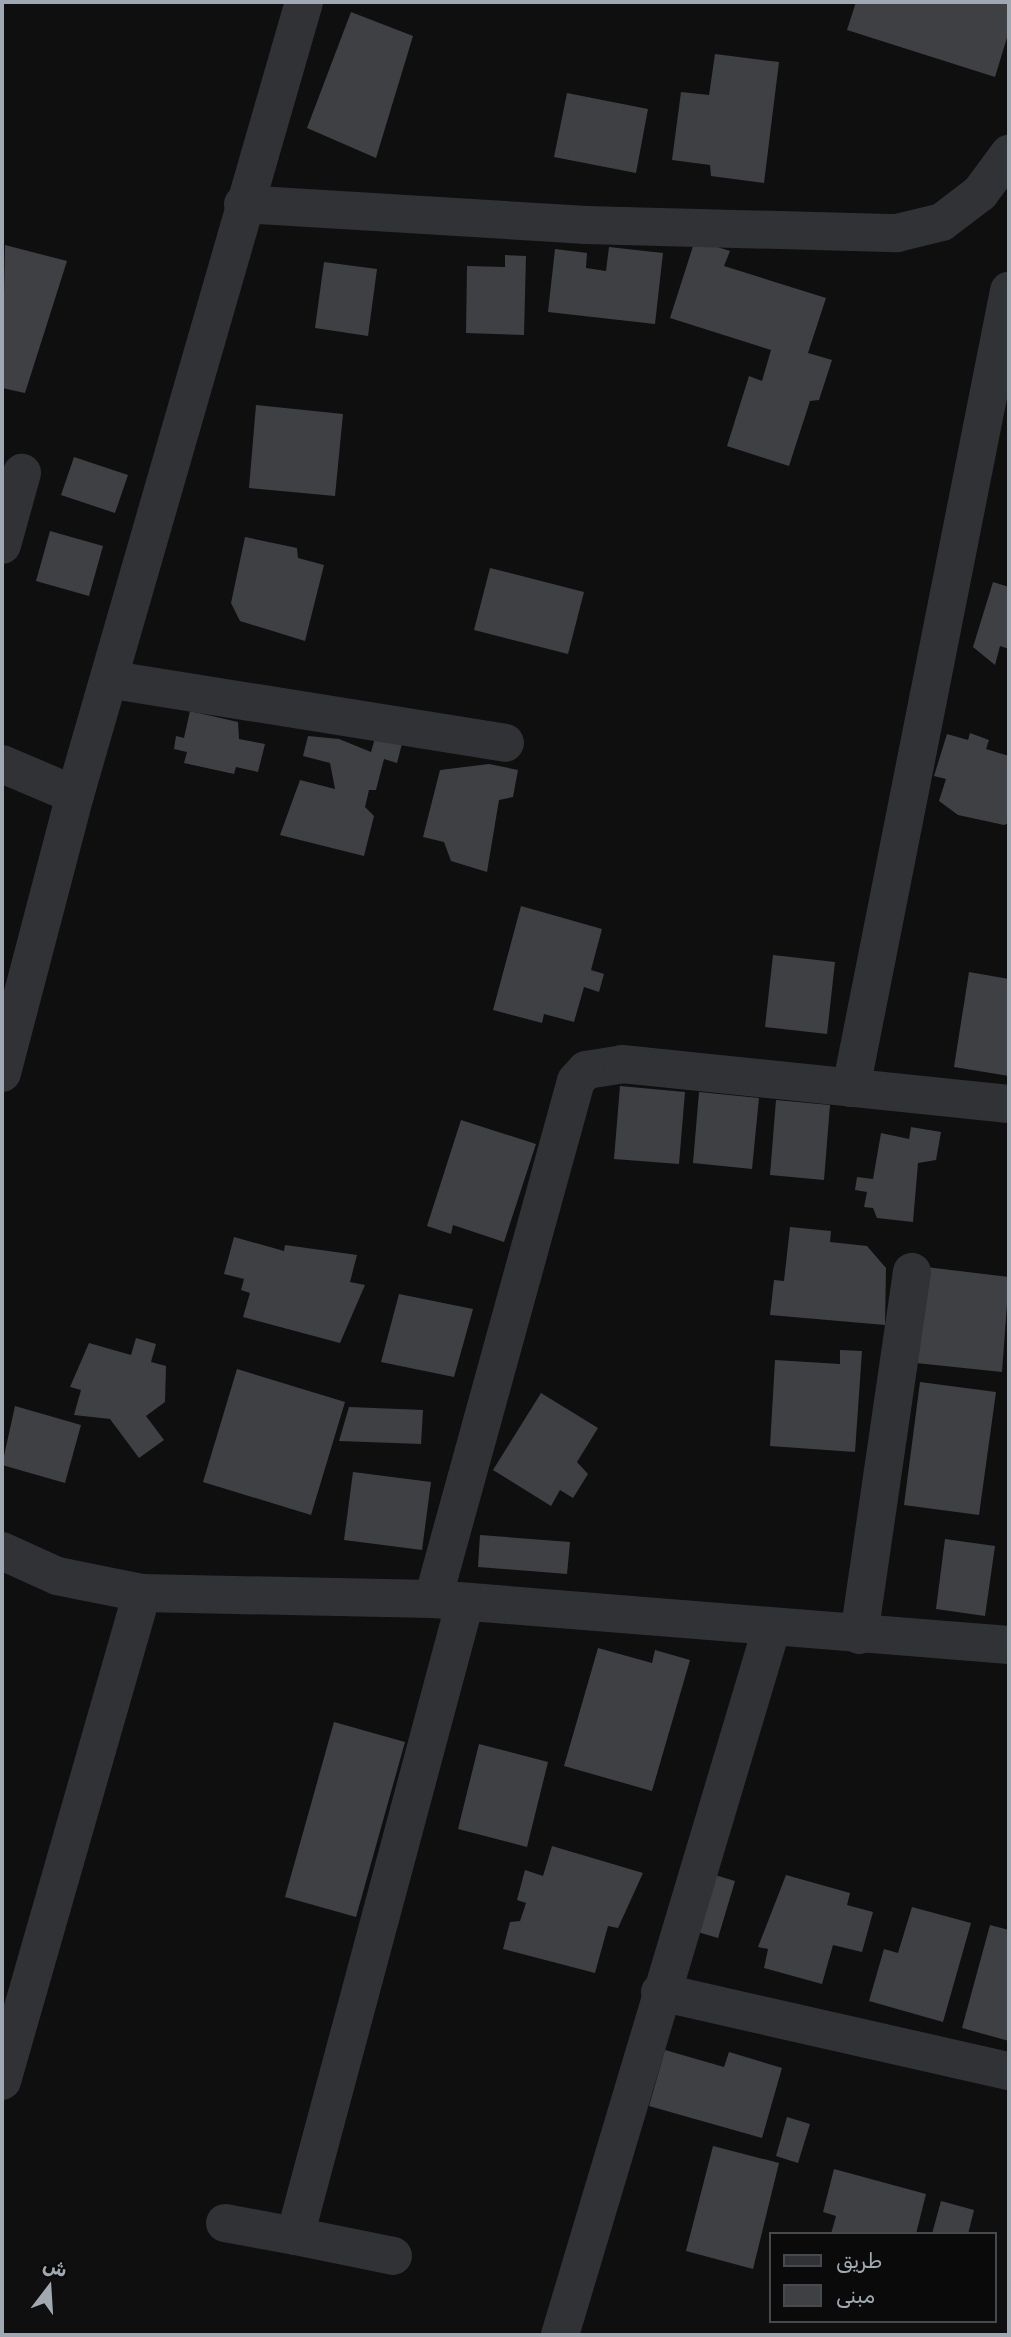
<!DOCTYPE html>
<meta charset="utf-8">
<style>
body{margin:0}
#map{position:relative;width:1011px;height:2337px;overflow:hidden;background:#0f0f10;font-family:Rubik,"Noto Naskh Arabic",sans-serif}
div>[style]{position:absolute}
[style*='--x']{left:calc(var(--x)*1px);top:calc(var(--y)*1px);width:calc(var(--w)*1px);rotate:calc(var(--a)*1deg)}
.building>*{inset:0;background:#3e4043}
.minor>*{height:38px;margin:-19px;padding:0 19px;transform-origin:19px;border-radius:19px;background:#303235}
span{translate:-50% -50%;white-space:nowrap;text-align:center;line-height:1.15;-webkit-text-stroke:6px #0a0a0b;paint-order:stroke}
.frame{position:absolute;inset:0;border:4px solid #a0a9b1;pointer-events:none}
.legend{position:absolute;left:769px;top:2232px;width:228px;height:91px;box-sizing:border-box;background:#0a0a0b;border:2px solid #464a4d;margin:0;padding:9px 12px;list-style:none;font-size:21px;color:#a0a9b1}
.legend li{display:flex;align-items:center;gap:14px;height:35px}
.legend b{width:35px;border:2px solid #464a4d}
.north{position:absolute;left:14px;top:2253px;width:70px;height:70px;-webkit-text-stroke:5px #0a0a0b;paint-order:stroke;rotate:17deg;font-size:19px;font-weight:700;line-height:28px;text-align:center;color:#a0a9b1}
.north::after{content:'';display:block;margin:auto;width:24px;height:32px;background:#a0a9b1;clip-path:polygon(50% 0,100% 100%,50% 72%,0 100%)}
</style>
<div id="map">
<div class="building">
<i style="clip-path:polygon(856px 2px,1009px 2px,1009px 31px,995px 77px,847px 30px)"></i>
<i style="clip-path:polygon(351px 12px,413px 36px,376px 158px,307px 128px)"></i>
<i style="clip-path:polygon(715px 54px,779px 62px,764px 183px,711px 176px,710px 165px,672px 160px,681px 92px,709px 95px)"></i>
<i style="clip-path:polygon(567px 93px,648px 109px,636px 173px,554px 157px)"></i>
<i style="clip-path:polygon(695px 240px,730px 251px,724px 266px,826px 298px,808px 353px,832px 360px,819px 400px,810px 401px,789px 466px,727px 446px,749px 376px,762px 381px,771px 350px,670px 318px)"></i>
<i style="clip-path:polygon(5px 245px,67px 261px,25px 393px,2px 388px)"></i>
<i style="clip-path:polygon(609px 247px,663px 253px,655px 324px,548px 312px,555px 249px,587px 253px,586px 268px,606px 271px)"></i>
<i style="clip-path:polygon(505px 255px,526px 256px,524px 335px,466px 333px,467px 266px,505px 267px)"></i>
<i style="clip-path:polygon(324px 262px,377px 269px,368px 336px,315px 328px)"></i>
<i style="clip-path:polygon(256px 405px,343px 414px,335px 496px,249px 488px)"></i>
<i style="clip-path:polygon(74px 457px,128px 475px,115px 513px,61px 495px)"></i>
<i style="clip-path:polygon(50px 531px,103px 546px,89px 596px,36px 581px)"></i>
<i style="clip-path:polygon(245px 537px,297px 548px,298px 558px,324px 565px,305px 641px,240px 621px,231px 603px)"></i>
<i style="clip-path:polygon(490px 568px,584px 592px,568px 654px,474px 630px)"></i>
<i style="clip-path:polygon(993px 582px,1009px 587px,1009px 649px,1000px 646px,995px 665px,973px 647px)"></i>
<i style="clip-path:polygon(190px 711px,238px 722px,239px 739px,265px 744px,258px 772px,236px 767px,234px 774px,184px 763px,187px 752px,174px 749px,176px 736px,184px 738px)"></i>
<i style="clip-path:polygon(405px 732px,397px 763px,384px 759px,376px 790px,369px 790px,365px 807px,374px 816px,364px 856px,280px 835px,300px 780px,335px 789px,330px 763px,303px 756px,308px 736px,339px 739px,371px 752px,375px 738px)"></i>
<i style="clip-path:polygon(970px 733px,989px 740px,986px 749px,1009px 756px,1009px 823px,1004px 825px,958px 815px,939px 801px,946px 779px,934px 776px,947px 734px,968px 740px)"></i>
<i style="clip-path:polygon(489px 764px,518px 770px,513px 797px,499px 800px,487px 872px,451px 861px,444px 842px,423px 837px,440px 770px)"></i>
<i style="clip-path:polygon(521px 906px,602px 929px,591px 970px,604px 974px,599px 992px,584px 987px,574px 1022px,544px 1014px,542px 1023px,493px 1010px)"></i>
<i style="clip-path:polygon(773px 955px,835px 962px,827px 1034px,765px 1027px)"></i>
<i style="clip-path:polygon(969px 972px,1009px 979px,1009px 1076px,954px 1067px)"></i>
<i style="clip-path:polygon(620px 1086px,685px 1092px,679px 1164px,614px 1159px)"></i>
<i style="clip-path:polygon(699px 1092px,759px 1098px,752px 1169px,693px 1163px)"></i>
<i style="clip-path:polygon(776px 1100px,830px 1105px,824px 1180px,770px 1175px)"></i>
<i style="clip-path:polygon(461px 1120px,536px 1144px,504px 1242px,453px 1225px,451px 1234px,427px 1226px)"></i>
<i style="clip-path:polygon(911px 1127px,941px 1132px,936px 1160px,918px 1163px,913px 1222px,877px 1218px,873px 1208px,864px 1207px,867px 1192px,855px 1190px,857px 1177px,873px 1179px,881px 1133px,909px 1139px)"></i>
<i style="clip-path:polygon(790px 1227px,831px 1231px,830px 1242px,867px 1246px,886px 1268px,885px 1325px,770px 1315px,774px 1280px,784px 1281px)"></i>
<i style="clip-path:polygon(234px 1237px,284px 1251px,285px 1245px,357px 1255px,350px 1282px,365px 1285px,340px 1343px,243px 1317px,250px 1293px,241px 1290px,244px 1279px,224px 1274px)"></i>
<i style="clip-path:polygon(926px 1267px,1009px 1277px,1002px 1372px,916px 1363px)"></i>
<i style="clip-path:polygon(399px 1294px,473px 1309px,454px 1377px,381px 1362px)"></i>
<i style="clip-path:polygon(136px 1338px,156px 1344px,151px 1362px,166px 1366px,165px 1402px,146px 1416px,164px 1440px,139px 1458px,110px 1419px,74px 1415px,81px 1390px,70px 1387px,89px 1343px,131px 1355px)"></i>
<i style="clip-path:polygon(840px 1350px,862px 1351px,855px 1452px,770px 1446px,775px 1360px,840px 1364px)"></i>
<i style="clip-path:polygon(237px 1369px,345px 1402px,311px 1515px,203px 1482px)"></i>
<i style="clip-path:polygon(920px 1382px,996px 1392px,979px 1515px,904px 1505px)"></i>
<i style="clip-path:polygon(541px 1393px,598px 1428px,577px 1462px,588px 1474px,573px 1498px,560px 1490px,551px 1506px,493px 1470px)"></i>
<i style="clip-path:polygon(15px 1406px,81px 1425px,65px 1483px,2px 1465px)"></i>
<i style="clip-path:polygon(349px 1407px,423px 1410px,421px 1444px,339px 1441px)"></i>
<i style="clip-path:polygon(353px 1472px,431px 1482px,422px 1550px,344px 1540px)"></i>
<i style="clip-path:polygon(480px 1535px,570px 1542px,567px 1574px,478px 1567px)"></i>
<i style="clip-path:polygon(945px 1539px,995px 1546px,985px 1616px,936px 1609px)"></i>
<i style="clip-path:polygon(598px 1648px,652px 1663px,655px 1650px,690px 1660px,652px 1791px,564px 1766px)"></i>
<i style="clip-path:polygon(334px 1722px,405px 1742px,356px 1917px,285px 1897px)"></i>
<i style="clip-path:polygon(479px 1744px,548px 1762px,527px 1847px,458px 1829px)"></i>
<i style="clip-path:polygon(552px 1846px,643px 1873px,618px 1928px,608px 1926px,595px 1973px,503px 1949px,510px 1922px,520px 1921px,526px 1903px,517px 1900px,525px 1870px,543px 1876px)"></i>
<i style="clip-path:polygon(698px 1870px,735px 1881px,718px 1938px,681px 1927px)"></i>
<i style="clip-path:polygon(786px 1875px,850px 1893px,847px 1905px,873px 1912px,862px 1952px,833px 1945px,822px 1984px,764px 1968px,768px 1949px,758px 1947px)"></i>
<i style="clip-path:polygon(912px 1907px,971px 1923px,943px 2022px,869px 2001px,884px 1949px,898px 1953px)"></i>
<i style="clip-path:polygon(990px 1925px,1009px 1930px,1009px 2041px,962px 2028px)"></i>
<i style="clip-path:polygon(665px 2050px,724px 2067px,729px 2052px,782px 2068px,762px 2138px,649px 2106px)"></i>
<i style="clip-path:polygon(787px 2117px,810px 2124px,798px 2163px,776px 2156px)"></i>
<i style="clip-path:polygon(713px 2146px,779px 2163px,753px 2269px,686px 2251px)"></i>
<i style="clip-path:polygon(834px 2169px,926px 2194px,916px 2234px,831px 2234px,836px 2216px,823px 2212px)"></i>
<i style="clip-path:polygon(941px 2201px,974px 2210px,968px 2234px,932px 2234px)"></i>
</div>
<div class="minor">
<i style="--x:243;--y:204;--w:344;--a:3.5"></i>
<i style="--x:586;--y:225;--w:311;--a:1.5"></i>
<i style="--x:897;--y:233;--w:46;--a:-13.7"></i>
<i style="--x:942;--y:222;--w:48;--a:-37.3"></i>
<i style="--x:980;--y:193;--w:49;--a:-53.4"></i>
<i style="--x:2;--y:545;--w:75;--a:-74.5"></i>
<i style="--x:113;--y:680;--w:397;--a:9.1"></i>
<i style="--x:2;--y:764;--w:79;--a:23"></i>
<i style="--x:2;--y:1073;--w:287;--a:-75.3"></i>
<i style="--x:75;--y:795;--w:825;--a:-73.89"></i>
<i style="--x:851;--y:1088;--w:813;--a:-78.79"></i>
<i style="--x:2;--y:1551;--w:60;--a:24.4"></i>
<i style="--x:57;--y:1576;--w:87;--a:11.3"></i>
<i style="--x:142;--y:1593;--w:291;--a:1.2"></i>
<i style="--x:433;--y:1599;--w:578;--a:4.57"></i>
<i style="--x:433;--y:1599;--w:537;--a:-74.57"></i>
<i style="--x:576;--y:1081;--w:15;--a:-48"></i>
<i style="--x:586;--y:1070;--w:36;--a:-9"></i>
<i style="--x:622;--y:1064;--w:389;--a:5.9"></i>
<i style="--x:859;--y:1635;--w:367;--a:-81.7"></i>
<i style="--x:660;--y:1992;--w:358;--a:12.8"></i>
<i style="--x:2;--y:2081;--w:508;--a:-73.99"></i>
<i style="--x:225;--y:2223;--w:71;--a:10.5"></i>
<i style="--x:295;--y:2236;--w:656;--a:-74.99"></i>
<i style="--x:295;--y:2236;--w:100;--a:11.5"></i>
<i style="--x:560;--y:2335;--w:736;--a:-73.34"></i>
</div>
<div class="frame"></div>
<ul class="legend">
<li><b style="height:9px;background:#303235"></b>طريق</li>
<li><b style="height:19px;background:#3e4043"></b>مبنى</li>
</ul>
<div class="north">ش</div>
</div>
